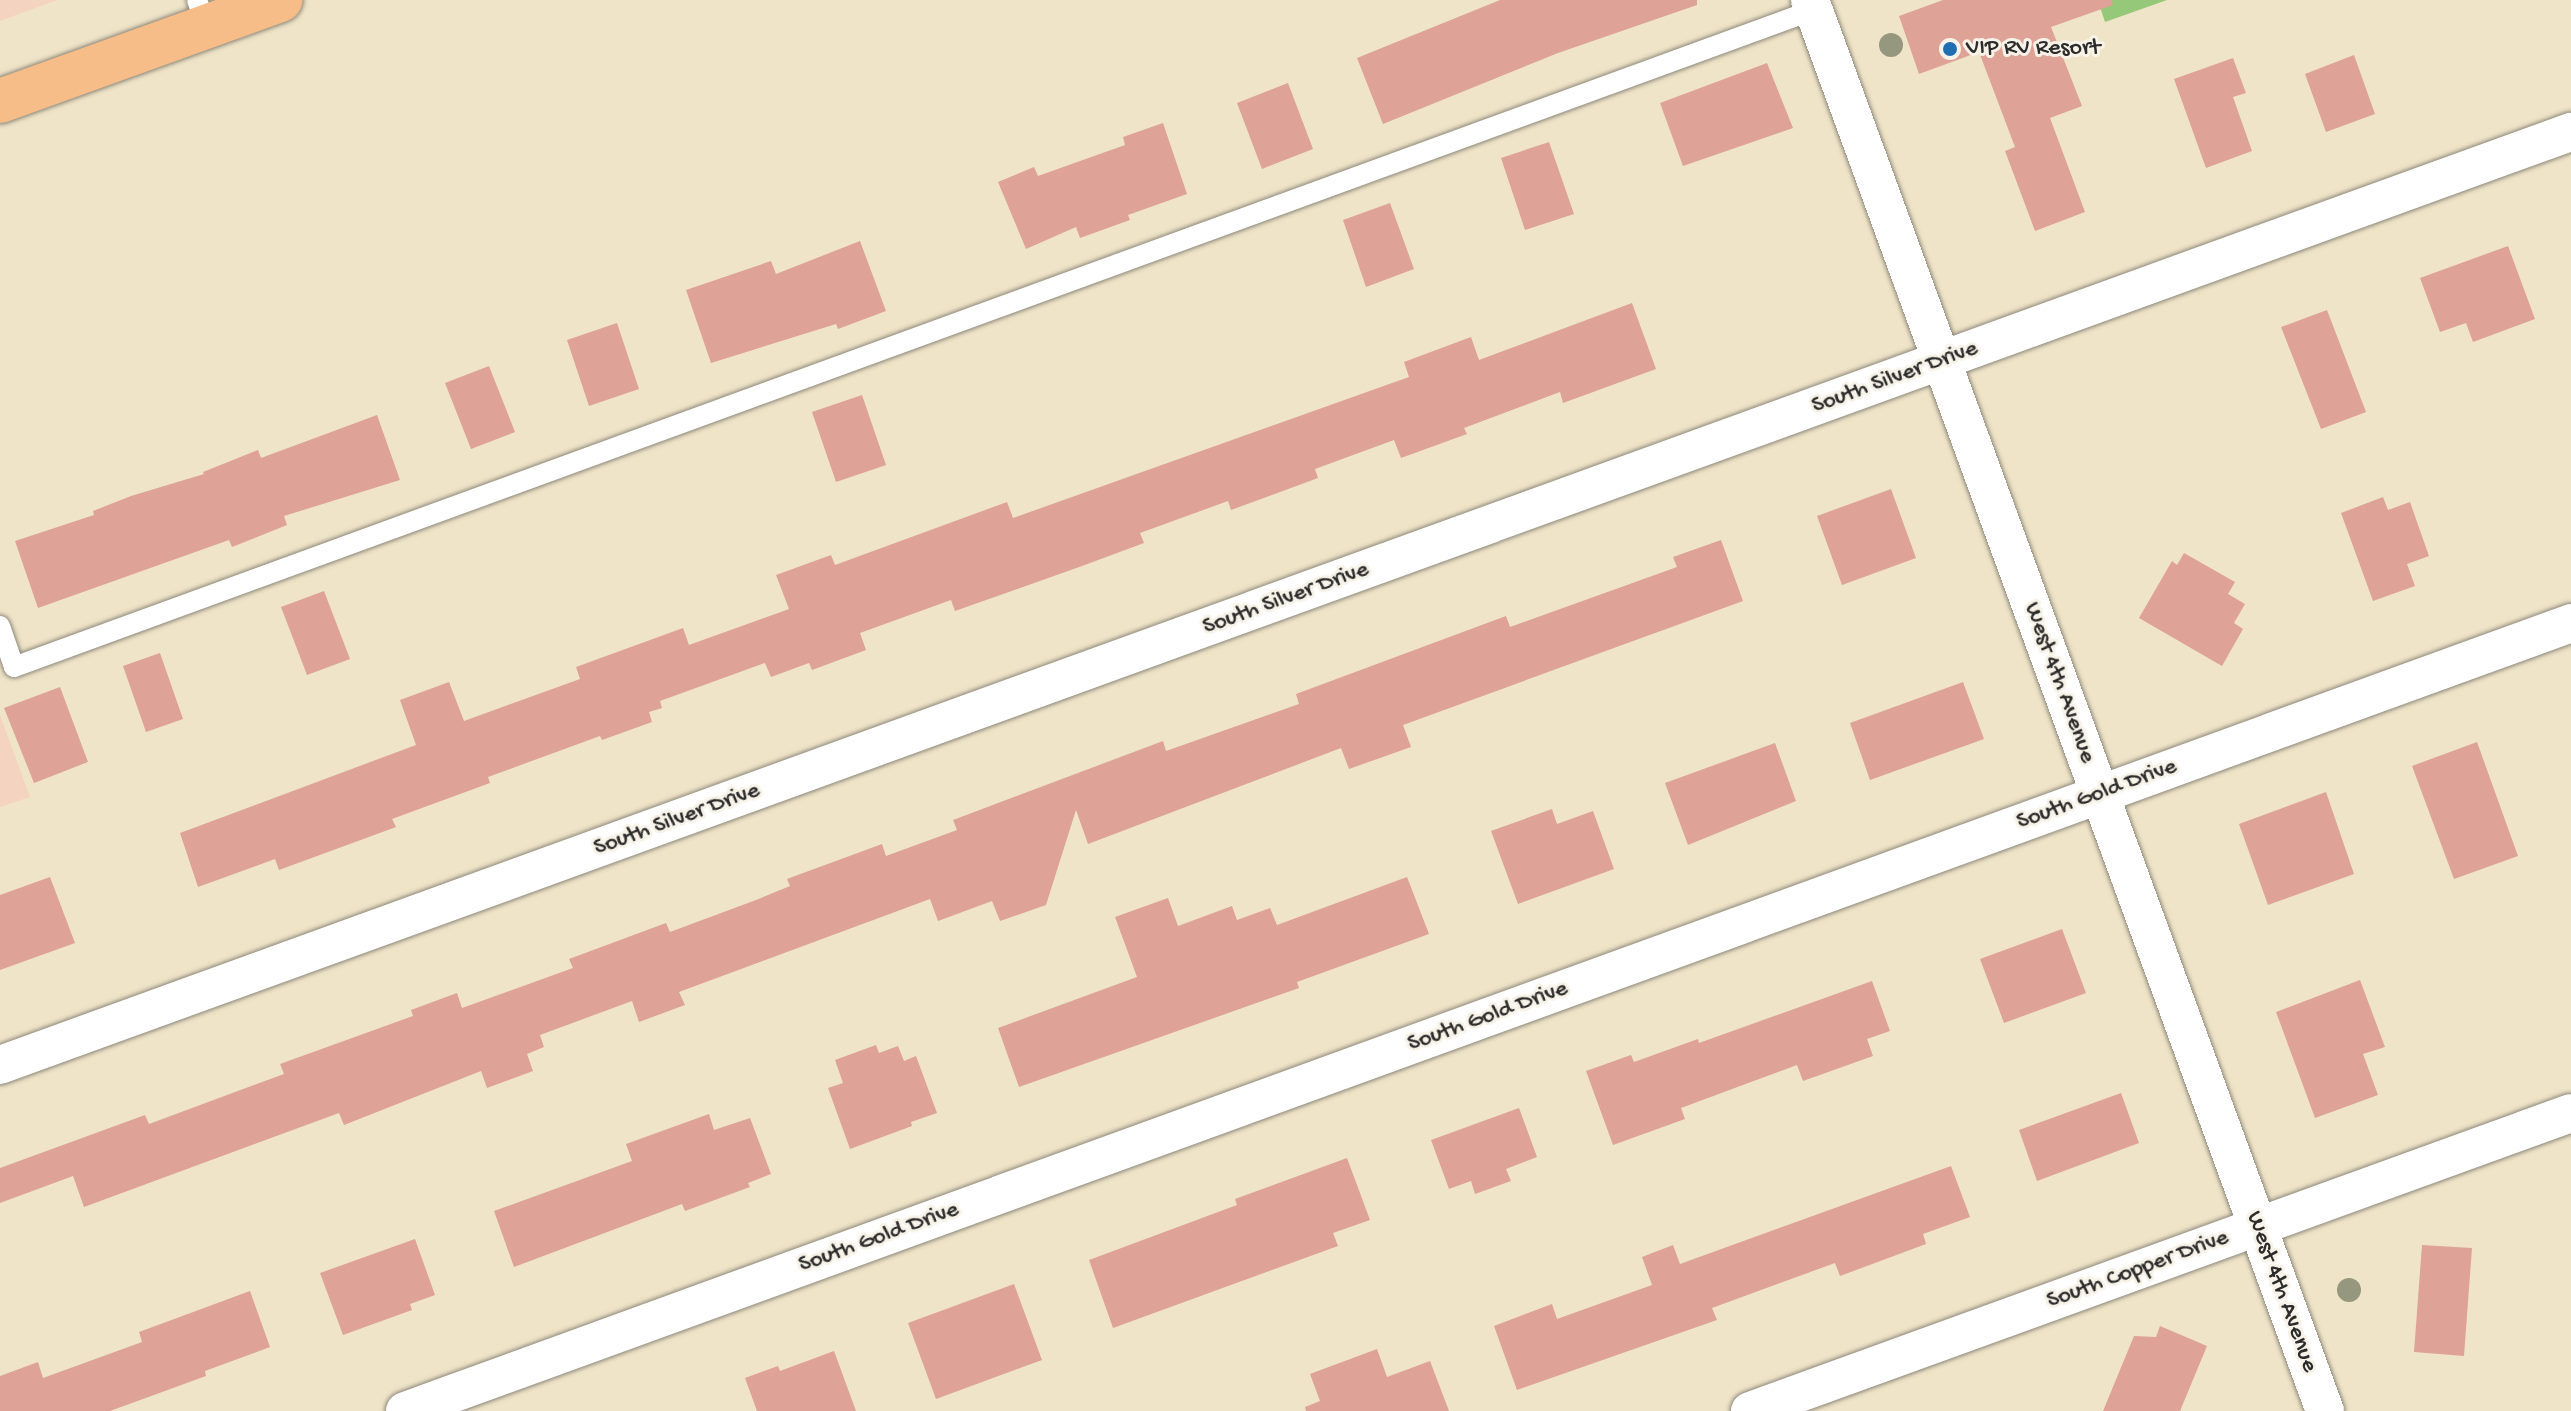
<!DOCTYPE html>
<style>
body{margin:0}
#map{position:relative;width:2571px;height:1411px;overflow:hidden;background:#efe4c8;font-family:"Gochi Hand",sans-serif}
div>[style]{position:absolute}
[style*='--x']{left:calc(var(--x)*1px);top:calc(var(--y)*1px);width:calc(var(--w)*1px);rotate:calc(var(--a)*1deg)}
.built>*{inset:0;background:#f4d3c0}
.green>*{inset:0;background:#95c879}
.building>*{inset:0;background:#dea296}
.roads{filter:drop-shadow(0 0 2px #8d887a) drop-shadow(0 0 2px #8d887a)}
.service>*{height:20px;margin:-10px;padding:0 10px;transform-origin:10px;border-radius:10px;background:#fff}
.minor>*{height:38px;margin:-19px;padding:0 19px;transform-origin:19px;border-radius:19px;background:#fff}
.primary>*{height:44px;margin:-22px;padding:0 22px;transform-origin:22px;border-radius:22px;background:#f7bd88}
.trees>*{width:24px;height:24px;margin:-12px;border-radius:50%;background:#95987e}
.dots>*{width:22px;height:22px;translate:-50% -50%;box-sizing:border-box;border:4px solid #f7f3e8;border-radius:50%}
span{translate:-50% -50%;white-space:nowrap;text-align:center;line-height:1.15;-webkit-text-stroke:6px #f7f3e8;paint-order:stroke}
.poi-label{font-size:24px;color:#2b2b2b}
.left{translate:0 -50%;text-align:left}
.street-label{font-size:24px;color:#2b2b2b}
</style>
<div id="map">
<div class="built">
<i style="clip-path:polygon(0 0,57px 0,0 21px)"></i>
<i style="clip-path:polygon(0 715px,30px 797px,0 807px)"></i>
</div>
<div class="green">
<i style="clip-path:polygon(2111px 0,2167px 0,2105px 22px,2099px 4px)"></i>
</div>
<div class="building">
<i style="clip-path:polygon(1500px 0,1697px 0,1697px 5px,1558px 53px,1383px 124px,1357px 58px)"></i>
<i style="clip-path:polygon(1943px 0,2112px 0,2113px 5px,2051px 27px,2082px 106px,2050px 118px,2085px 212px,2035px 231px,2005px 151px,2015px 147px,1979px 52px,1919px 74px,1899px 16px)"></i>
<i style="clip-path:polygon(2354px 55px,2375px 114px,2326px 132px,2305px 74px)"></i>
<i style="clip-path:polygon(2233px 58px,2246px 93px,2233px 97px,2252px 151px,2206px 168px,2174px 79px)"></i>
<i style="clip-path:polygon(1767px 63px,1793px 128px,1683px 166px,1660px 103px)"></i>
<i style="clip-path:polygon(1288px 83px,1313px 149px,1262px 169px,1237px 103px)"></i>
<i style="clip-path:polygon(1163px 123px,1187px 194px,1128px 215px,1130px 220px,1080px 238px,1076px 227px,1026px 249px,998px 182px,1034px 167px,1038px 176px,1125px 145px,1123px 137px)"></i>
<i style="clip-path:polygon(1549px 142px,1574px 214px,1525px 230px,1501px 158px)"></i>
<i style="clip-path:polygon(1390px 203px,1414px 269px,1366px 287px,1343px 220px)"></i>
<i style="clip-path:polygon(860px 241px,886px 311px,838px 329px,836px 324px,711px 363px,686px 290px,771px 261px,776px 274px)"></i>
<i style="clip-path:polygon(2508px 246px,2535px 319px,2473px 342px,2466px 323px,2440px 332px,2420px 278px)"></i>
<i style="clip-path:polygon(1632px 303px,1656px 369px,1563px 403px,1560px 392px,1464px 428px,1467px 434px,1401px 458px,1394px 440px,1315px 469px,1318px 478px,1231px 510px,1228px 501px,1140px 533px,1144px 543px,1082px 566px,955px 611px,951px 600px,860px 633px,866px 650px,812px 670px,809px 663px,771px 677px,765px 663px,660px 701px,662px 708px,649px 712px,652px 722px,602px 740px,600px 736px,488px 777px,490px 783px,392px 819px,396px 827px,279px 870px,275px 859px,198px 887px,180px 833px,416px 745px,400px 700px,449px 682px,464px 721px,580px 679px,576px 667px,683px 628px,689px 645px,789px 609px,776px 575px,831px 555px,835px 565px,1007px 502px,1013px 518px,1409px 377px,1404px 362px,1471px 337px,1479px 360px)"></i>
<i style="clip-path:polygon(2327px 310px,2366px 412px,2321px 429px,2281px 327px)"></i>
<i style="clip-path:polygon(617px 323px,639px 389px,589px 406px,567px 340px)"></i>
<i style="clip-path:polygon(489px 366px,515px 432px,471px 449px,445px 383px)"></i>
<i style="clip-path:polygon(862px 395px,886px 465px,836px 482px,812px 412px)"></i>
<i style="clip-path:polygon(377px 415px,400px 480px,284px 516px,287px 525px,232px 547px,229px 540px,38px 608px,15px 541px,94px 515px,93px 511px,131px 496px,204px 474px,203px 472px,258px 450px,261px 458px)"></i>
<i style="clip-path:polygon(1891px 489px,1916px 558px,1842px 585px,1817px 516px)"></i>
<i style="clip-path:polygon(2383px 497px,2388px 510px,2410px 502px,2429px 556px,2407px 564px,2415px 586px,2373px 601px,2341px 513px)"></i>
<i style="clip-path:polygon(1721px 540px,1743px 601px,1403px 725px,1411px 747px,1349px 769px,1341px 748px,1088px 844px,1076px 810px,1046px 905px,1000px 921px,992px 901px,938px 921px,930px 899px,679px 992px,685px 1005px,639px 1022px,632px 1001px,540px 1035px,544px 1047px,527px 1054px,533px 1071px,487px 1088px,481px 1071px,344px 1125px,339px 1113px,84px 1207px,73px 1176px,0 1203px,0 1168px,145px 1115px,149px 1124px,284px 1074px,280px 1064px,413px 1016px,411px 1010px,457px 993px,462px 1008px,573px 968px,569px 959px,666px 923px,670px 932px,756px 900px,790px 886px,787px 879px,882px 844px,886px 856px,957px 830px,953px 820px,1163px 741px,1166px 751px,1299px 704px,1296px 694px,1506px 616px,1510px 627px,1677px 567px,1673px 557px)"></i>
<i style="clip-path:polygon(2184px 553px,2235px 582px,2228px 594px,2245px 604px,2234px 623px,2243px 629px,2222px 666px,2139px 618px,2172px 561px,2177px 565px)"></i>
<i style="clip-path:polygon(324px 591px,350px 659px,307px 675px,281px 607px)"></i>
<i style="clip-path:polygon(160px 653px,183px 719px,146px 732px,123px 666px)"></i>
<i style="clip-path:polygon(1963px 682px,1984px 739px,1870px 780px,1850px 723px)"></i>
<i style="clip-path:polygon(60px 687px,88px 762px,34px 783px,4px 708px)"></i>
<i style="clip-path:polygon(2477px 742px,2518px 856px,2454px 879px,2412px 766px)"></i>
<i style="clip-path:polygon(1775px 743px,1796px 801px,1688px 845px,1665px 783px)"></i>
<i style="clip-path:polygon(2326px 792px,2354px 874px,2268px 905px,2239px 824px)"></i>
<i style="clip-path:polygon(1552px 809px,1557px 824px,1593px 811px,1614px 869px,1518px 904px,1491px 831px)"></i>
<i style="clip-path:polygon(50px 877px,75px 943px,0 970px,0 895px)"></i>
<i style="clip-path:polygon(1407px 877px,1429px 934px,1297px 982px,1299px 988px,1019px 1087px,998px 1028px,1137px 977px,1115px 917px,1168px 898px,1178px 926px,1232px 906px,1237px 920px,1270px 908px,1277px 925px)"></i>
<i style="clip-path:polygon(2062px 929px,2086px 993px,2004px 1023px,1980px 959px)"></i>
<i style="clip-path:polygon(2360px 980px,2385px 1047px,2363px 1054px,2378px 1095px,2315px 1118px,2276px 1012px)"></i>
<i style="clip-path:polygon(1872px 981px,1890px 1031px,1867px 1039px,1873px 1056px,1803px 1081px,1797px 1065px,1681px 1108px,1685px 1119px,1613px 1145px,1586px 1071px,1631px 1055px,1634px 1062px,1698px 1039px,1699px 1043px)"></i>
<i style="clip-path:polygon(876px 1045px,879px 1053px,898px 1046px,904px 1061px,916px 1056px,937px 1113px,911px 1122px,912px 1126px,850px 1149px,828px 1088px,843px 1083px,835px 1060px)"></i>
<i style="clip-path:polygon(2121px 1093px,2139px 1143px,2037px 1181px,2019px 1130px)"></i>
<i style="clip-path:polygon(1519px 1108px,1537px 1157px,1506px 1169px,1511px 1181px,1475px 1194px,1471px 1181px,1449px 1189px,1431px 1140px)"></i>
<i style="clip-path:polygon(709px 1114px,714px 1130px,750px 1118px,771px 1174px,748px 1183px,750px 1187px,685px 1211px,682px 1204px,514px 1267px,494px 1211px,632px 1161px,626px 1144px)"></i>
<i style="clip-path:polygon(1347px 1158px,1370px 1220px,1333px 1233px,1338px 1246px,1113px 1328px,1089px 1260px,1237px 1205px,1235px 1199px)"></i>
<i style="clip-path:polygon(1951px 1166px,1970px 1217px,1923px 1234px,1926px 1244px,1840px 1276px,1835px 1263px,1712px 1308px,1717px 1320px,1517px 1390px,1494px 1326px,1552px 1304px,1557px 1319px,1652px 1285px,1642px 1257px,1673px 1245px,1680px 1264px)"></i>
<i style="clip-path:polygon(415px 1239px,435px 1295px,410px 1304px,412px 1310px,343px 1335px,320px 1273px)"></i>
<i style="clip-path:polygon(2422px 1245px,2472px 1248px,2464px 1356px,2414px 1352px)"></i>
<i style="clip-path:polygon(1014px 1284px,1042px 1360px,936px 1399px,908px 1323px)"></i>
<i style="clip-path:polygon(250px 1291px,270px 1347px,205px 1371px,206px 1376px,110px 1411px,0 1411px,0 1376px,38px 1362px,43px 1378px,142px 1342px,139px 1332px)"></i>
<i style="clip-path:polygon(2160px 1326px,2207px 1346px,2180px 1411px,2103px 1411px,2134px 1336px,2156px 1337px)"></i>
<i style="clip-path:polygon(1377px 1349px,1387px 1377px,1430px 1361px,1449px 1411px,1306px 1411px,1305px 1407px,1320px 1401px,1310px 1374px)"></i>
<i style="clip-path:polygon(834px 1351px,856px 1411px,757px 1411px,745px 1378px,778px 1366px,780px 1371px)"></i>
</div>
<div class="roads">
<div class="service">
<i style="--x:197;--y:0;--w:29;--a:70"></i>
<i style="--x:0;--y:626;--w:43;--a:71.1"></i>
<i style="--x:14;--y:667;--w:1915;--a:-20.06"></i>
</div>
<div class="minor">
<i style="--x:1810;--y:0;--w:1502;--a:69.95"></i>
<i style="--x:0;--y:1065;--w:2735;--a:-19.95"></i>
<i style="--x:405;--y:1411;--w:2305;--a:-19.99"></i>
<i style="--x:1750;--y:1411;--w:873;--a:-19.95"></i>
</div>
<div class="primary">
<i style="--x:0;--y:101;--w:298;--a:-19.8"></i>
</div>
</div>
<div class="trees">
<i style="left:1891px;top:45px"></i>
<i style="left:2349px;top:1290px"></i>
</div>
<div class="dots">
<i style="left:1950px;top:49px;background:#1f6fb2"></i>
</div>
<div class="poi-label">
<span class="left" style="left:1966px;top:49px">VIP RV Resort</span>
</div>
<div class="street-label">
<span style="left:1895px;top:378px;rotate:-20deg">South Silver Drive</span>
<span style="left:1286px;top:599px;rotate:-20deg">South Silver Drive</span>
<span style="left:2059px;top:683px;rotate:70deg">West 4th Avenue</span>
<span style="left:2097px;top:795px;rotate:-20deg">South Gold Drive</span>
<span style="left:677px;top:820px;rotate:-20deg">South Silver Drive</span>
<span style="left:1488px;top:1017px;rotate:-20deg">South Gold Drive</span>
<span style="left:879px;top:1238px;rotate:-20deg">South Gold Drive</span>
<span style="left:2138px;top:1270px;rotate:-20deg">South Copper Drive</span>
<span style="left:2281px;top:1292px;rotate:70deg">West 4th Avenue</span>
</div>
</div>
